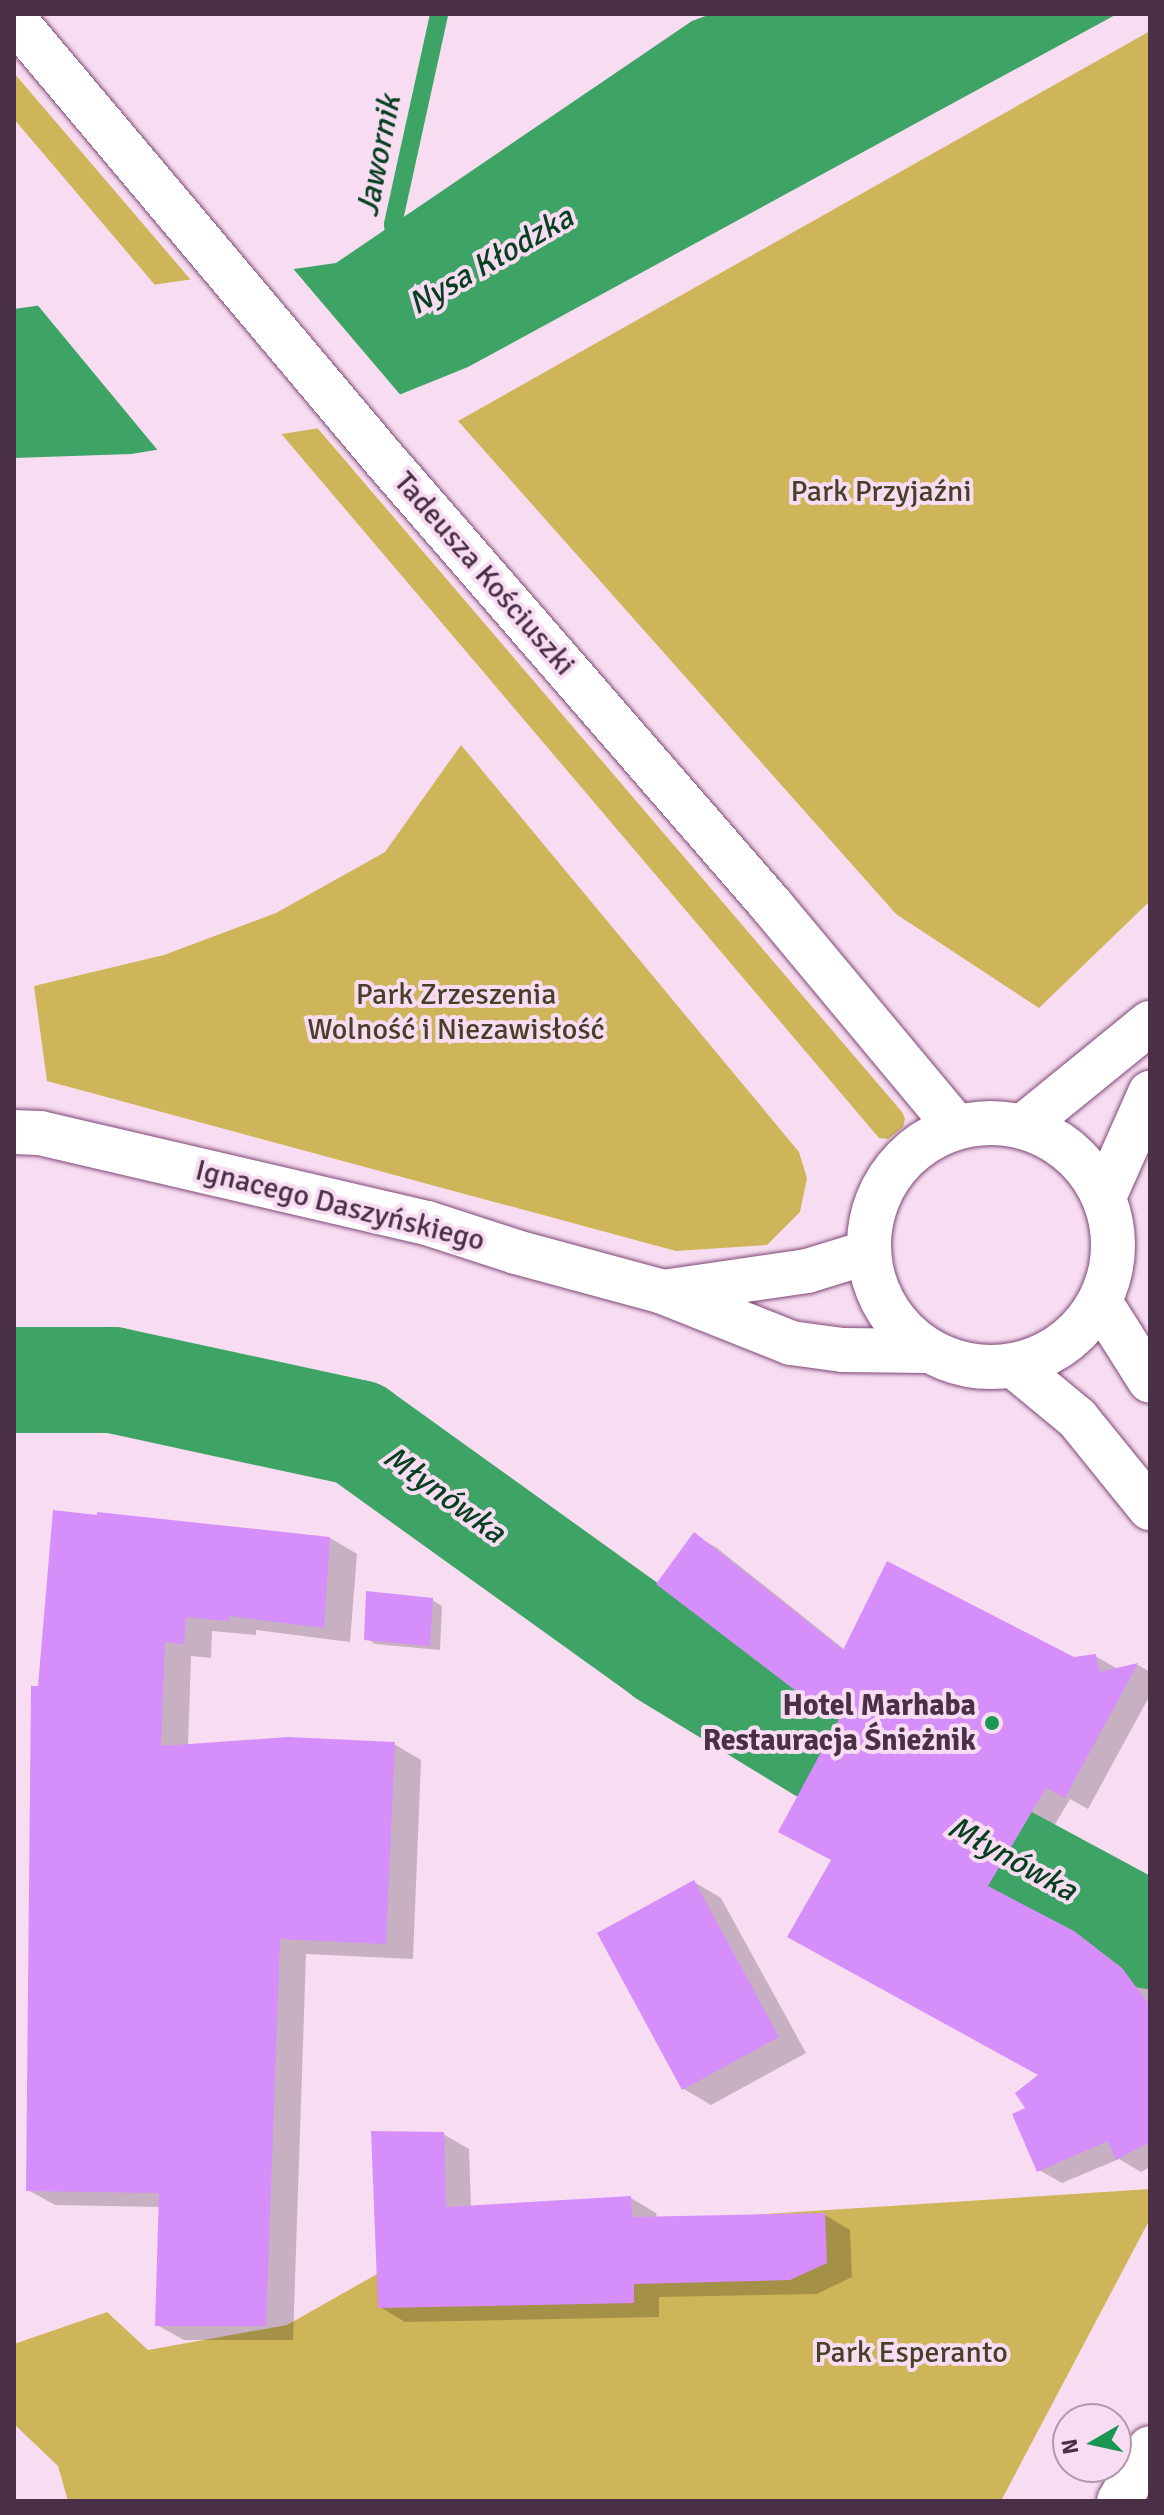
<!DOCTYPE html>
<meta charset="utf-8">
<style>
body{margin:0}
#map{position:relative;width:1164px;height:2515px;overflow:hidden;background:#f8ddf2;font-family:Signika,sans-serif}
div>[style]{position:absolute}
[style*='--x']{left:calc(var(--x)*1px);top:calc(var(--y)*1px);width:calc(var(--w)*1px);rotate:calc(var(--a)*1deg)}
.green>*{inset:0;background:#cfb559}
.water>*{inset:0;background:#3da465}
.pier>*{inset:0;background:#f8ddf2}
.shadow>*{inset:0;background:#0003}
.stream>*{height:18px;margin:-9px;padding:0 9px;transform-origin:9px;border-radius:9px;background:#3da465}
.river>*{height:106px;margin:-53px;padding:0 53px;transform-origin:53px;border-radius:53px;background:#3da465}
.building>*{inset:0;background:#d68efb}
.roads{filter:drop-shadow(0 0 2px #7f4776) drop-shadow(0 0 2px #7f4776)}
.street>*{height:44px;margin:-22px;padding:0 22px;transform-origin:22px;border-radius:22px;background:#fff}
.secondary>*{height:44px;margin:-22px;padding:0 22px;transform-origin:22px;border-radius:22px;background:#fff}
.secondary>.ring{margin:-22px;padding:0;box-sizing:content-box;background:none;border:44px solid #fff;border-radius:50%}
.dots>*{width:22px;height:22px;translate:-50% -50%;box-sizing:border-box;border:4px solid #f8ddf2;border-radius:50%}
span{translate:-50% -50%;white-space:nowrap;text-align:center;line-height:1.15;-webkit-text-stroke:8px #f8ddf2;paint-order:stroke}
.park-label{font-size:30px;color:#473f27}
.street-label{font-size:30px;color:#4a3046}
.poi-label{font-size:30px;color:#4a3046;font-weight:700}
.right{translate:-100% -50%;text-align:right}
.water-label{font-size:32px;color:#074021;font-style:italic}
.frame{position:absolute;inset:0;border:16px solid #4a3046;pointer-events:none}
.north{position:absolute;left:1052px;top:2403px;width:80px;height:80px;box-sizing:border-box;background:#f8ddf2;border:2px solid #b298ad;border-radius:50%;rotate:261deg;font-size:22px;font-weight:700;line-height:32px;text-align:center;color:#4a3046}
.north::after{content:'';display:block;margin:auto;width:28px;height:36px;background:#199653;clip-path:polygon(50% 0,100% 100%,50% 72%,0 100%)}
</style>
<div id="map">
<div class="green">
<i style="clip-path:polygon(1150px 31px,1150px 901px,1039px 1008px,896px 914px,458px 421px)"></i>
<i style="clip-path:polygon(14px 73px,902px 1112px,905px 1119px,903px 1127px,888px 1139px,879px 1138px,14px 119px)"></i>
<i style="clip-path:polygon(461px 745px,799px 1152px,807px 1178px,800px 1212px,767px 1245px,676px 1251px,47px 1081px,34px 986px,164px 955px,276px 913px,385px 852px)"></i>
<i style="clip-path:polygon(1150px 2189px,1150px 2219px,1001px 2501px,68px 2501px,58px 2466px,14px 2424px,14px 2344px,107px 2312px,148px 2350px,287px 2325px,446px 2235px)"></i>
</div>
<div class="water">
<i style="clip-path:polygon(711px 14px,1117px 14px,468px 367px,332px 422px,131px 454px,14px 458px,14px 309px,336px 263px,692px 21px)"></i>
</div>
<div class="pier">
<i style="clip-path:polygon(290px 265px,403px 398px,333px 426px,160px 453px,35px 302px)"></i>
</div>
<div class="shadow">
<i style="clip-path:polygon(694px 1535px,717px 1548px,845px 1650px,1074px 1660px,1095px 1656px,1118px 1669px,1138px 1665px,1150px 1672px,1150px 1695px,1088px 1809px,1070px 1799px,1010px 1900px,1098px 1948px,1150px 1991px,1150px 2167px,1141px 2172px,1119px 2159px,1062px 2183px,1039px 2170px,1028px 2109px,1041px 2075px,833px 1860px,841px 1718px)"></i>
<i style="clip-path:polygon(330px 1538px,357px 1554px,350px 1642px,256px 1630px,256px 1635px,212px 1631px,211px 1658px,191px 1656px,188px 1746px,394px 1744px,421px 1760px,413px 1959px,306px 1954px,293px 2340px,184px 2340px,157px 2325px,161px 2207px,55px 2205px,28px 2190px,39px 1688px)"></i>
<i style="clip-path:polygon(432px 1600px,442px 1606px,440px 1650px,375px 1644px,366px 1638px)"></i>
<i style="clip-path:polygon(694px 1882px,721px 1898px,806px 2053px,711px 2105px,684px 2089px)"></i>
<i style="clip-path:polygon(443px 2134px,469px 2149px,471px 2207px,631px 2198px,656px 2213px,657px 2218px,825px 2215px,850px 2230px,852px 2277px,817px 2294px,659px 2297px,659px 2317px,405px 2322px,380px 2307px)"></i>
</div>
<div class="stream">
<i style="--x:395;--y:246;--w:22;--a:-95"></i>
<i style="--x:393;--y:224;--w:215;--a:-77.6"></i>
</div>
<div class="river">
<i style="--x:14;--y:1380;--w:99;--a:0"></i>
<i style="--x:113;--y:1380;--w:251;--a:12.2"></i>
<i style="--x:358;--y:1433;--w:378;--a:35.7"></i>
<i style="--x:665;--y:1654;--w:184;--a:31.4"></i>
<i style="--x:877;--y:1784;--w:66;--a:32"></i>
<i style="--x:933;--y:1819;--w:247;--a:28.3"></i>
</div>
<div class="building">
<i style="clip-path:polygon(53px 1510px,97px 1515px,97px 1512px,330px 1537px,324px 1628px,229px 1616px,229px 1621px,186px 1617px,184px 1644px,165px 1642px,161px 1746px,288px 1737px,395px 1742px,386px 1944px,280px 1939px,266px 2326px,155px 2326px,159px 2193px,26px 2191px,31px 1686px,38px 1686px)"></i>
<i style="clip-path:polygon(694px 1532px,843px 1650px,887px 1561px,1074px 1657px,1096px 1654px,1099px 1672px,1138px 1663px,1065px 1798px,1046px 1788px,988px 1886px,1074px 1931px,1122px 1968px,1150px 2006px,1150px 2142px,1116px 2160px,1108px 2141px,1037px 2172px,1012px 2114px,1025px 2108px,1015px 2093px,1038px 2075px,787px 1937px,831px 1860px,778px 1832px,839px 1719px,813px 1704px,656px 1584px)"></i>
<i style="clip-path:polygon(366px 1591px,433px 1598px,430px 1646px,364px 1640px)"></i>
<i style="clip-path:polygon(694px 1880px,779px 2037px,682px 2090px,597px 1933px)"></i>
<i style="clip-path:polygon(371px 2131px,444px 2132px,446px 2207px,631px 2196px,632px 2217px,825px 2213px,827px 2263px,790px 2280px,634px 2284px,634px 2303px,378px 2308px)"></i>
</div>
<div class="roads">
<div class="street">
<i style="--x:1022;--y:1127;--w:165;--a:-39.1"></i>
<i style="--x:14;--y:1132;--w:26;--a:2"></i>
<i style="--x:40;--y:1133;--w:397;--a:13.1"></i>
<i style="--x:427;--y:1223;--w:94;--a:18"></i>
<i style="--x:516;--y:1252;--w:152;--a:15.2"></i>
<i style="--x:663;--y:1292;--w:138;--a:21.7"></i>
<i style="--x:791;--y:1343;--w:52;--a:7.7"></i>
<i style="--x:843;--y:1350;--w:85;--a:0.7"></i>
<i style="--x:1104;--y:1197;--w:114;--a:-66.1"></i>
<i style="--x:663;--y:1292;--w:146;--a:-8.3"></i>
<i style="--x:807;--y:1271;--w:65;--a:-17"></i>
</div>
<div class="secondary">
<i style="--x:14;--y:19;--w:575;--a:49.94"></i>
<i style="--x:384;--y:459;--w:592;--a:49.04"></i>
<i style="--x:772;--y:906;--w:288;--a:50.2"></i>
<i class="ring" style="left:869px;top:1123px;width:200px;height:200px"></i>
<i style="--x:1100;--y:1302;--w:93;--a:57.7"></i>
<i style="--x:1014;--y:1366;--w:82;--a:39.5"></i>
<i style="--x:1077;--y:1418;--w:116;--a:51"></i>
<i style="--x:1119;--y:2501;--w:61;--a:-59.7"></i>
</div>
</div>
<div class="dots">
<i style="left:992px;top:1723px;background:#199653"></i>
</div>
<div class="park-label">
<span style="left:881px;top:492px">Park Przyjaźni</span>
<span style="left:456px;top:1012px">Park Zrzeszenia<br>Wolność i Niezawisłość</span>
<span style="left:911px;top:2353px">Park Esperanto</span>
</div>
<div class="street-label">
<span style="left:484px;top:574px;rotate:49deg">Tadeusza Kościuszki</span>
<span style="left:340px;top:1206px;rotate:14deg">Ignacego Daszyńskiego</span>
</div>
<div class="poi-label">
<span class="right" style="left:976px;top:1723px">Hotel Marhaba<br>Restauracja Śnieżnik</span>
</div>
<div class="water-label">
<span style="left:379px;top:156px;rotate:-79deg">Jawornik</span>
<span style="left:491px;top:261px;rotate:-30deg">Nysa Kłodzka</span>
<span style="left:444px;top:1495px;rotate:36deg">Młynówka</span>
<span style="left:1012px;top:1859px;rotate:29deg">Młynówka</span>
</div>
<div class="frame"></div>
<div class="north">N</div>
</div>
